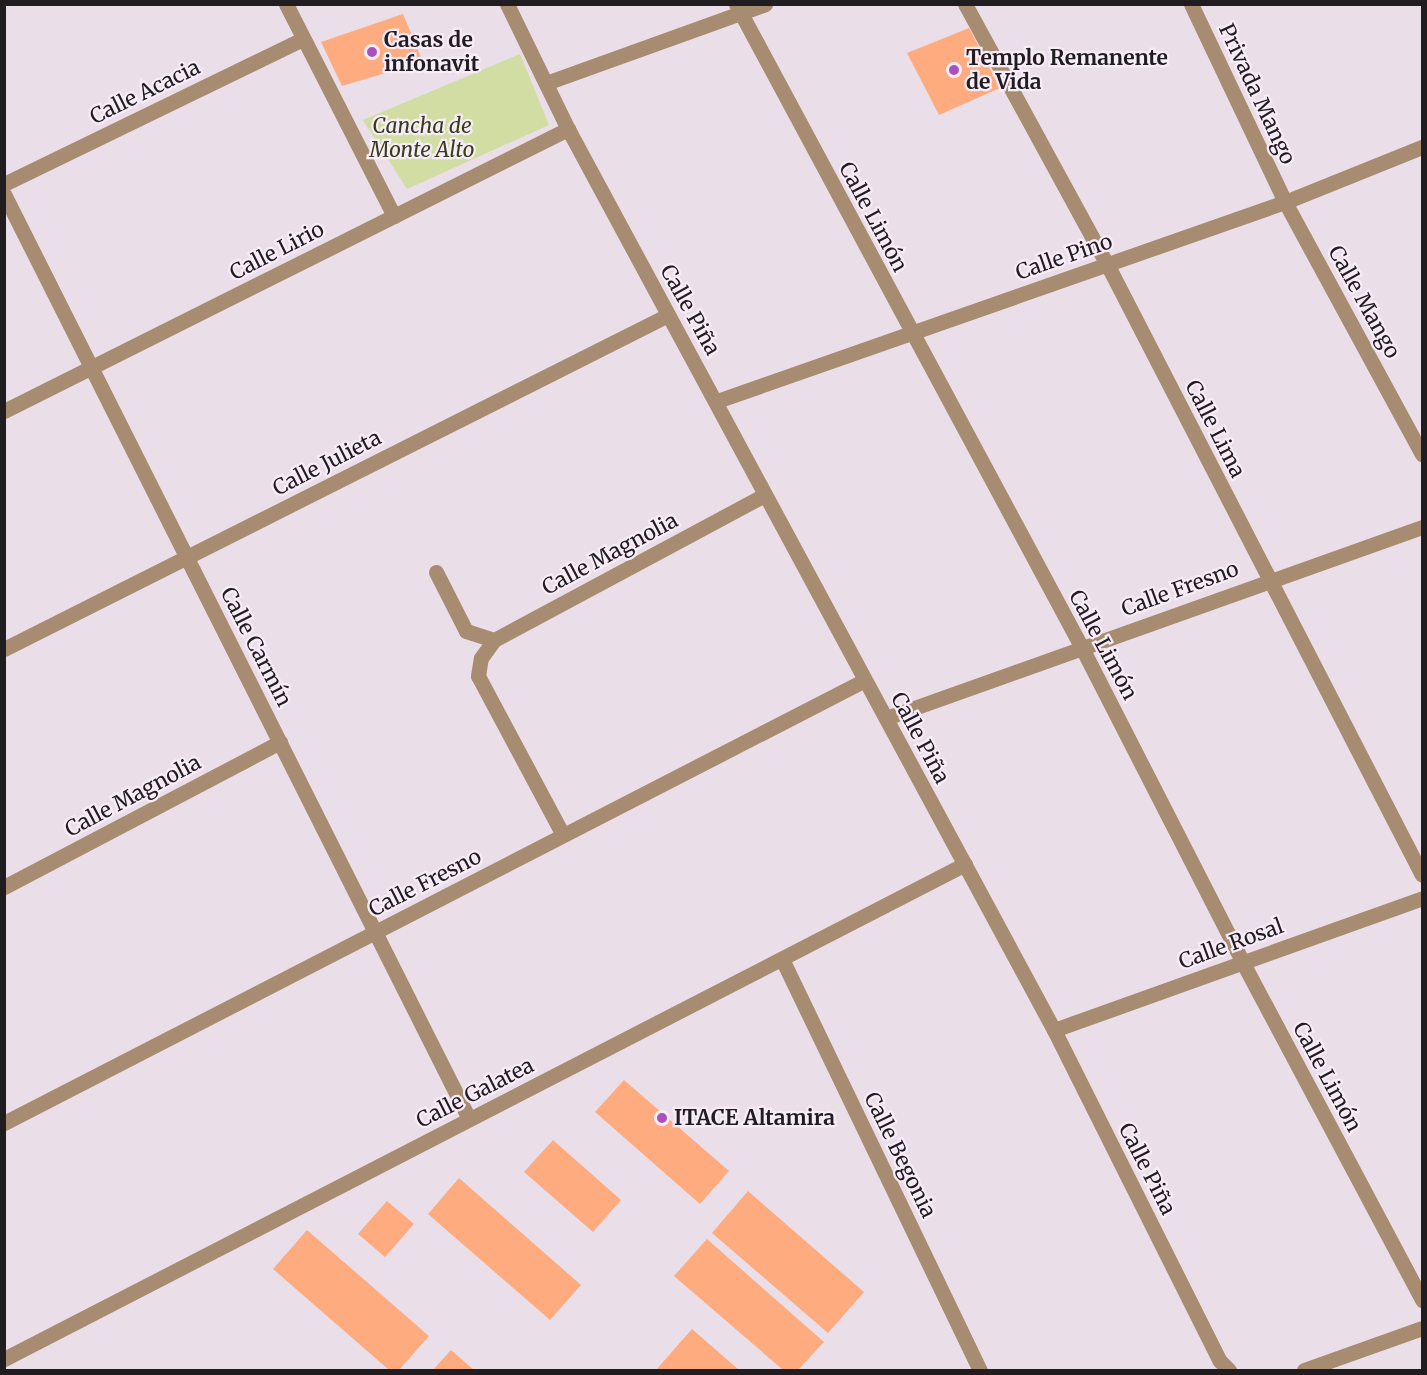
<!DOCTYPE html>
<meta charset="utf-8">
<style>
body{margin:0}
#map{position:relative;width:1427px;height:1375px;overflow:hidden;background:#eadfe9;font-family:Merriweather,serif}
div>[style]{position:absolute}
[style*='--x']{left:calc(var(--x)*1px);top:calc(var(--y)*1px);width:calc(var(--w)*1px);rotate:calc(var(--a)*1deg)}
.green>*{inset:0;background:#d1dda3}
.building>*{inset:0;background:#ffab80}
.minor>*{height:15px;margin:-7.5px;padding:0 7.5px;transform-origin:7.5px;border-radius:7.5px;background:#a88c71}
.dots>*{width:16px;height:16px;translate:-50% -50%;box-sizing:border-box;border:3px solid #f7ecf7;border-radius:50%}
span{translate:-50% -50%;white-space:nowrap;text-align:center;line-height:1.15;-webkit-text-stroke:4.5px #f7ecf7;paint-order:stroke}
.poi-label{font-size:21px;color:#201c20;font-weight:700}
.left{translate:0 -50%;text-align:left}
.street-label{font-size:21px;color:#201c20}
.park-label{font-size:21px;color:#373d18;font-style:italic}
.frame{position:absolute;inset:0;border:6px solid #201c20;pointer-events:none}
</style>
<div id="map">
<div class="green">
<i style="clip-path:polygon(520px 54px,549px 125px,407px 189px,363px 120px)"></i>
</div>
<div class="building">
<i style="clip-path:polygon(403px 14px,423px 62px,342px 86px,321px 42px)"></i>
<i style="clip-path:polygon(969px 28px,1000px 88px,939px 115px,907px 53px)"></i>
<i style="clip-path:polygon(624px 1080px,729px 1171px,700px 1204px,595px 1112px)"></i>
<i style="clip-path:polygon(553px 1140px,621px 1200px,593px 1232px,524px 1172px)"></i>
<i style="clip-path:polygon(459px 1178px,581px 1285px,550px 1320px,428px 1214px)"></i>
<i style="clip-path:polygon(748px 1191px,864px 1292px,828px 1333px,712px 1233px)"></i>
<i style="clip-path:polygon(387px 1201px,414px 1224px,385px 1257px,358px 1234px)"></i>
<i style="clip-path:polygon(307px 1230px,429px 1336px,399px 1370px,389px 1370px,273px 1269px)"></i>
<i style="clip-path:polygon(707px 1239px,824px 1342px,798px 1370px,783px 1370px,674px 1276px)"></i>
<i style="clip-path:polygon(692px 1329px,739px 1370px,656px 1370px)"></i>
<i style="clip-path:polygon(451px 1350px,474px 1370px,433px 1370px)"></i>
</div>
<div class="minor">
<i style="--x:286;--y:4;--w:238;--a:63"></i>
<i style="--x:507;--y:4;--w:139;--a:64"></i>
<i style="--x:568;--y:129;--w:1024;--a:61.66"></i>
<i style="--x:1054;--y:1030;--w:370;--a:63.4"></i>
<i style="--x:1220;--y:1361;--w:13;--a:45"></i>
<i style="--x:736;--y:4;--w:731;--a:61.75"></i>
<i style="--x:1082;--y:648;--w:354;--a:62.9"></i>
<i style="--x:1243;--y:963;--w:382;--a:62"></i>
<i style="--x:965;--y:4;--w:296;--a:61.4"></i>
<i style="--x:1107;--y:264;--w:687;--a:62.73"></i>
<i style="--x:1191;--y:4;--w:219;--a:64.6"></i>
<i style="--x:1285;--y:202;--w:287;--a:61.5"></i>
<i style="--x:546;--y:83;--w:233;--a:-19.8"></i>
<i style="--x:4;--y:184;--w:332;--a:-25.9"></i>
<i style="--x:4;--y:194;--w:1035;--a:63.31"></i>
<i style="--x:717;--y:401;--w:602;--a:-19.31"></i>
<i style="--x:1285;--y:202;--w:148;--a:-21.9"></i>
<i style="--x:4;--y:411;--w:631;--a:-26.57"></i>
<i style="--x:436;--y:572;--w:66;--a:63"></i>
<i style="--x:466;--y:631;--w:29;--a:18"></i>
<i style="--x:4;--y:649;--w:743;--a:-26.7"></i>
<i style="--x:886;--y:718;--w:569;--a:-19.61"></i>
<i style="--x:563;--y:835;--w:180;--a:-118.1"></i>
<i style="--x:478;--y:676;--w:18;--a:-81"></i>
<i style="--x:481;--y:658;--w:22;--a:-54"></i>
<i style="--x:494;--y:640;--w:306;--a:-28.2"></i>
<i style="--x:4;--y:887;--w:312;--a:-27.7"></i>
<i style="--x:782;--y:959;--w:456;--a:64.3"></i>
<i style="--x:1054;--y:1030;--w:391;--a:-19.7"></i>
<i style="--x:4;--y:1123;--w:968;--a:-27.23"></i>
<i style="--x:4;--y:1359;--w:1081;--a:-27.25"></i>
<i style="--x:1304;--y:1370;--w:125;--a:-19.6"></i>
</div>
<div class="dots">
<i style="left:372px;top:52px;background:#a850bd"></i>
<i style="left:954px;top:70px;background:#a850bd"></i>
<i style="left:662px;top:1118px;background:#a850bd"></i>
</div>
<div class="poi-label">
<span class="left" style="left:384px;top:52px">Casas de<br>infonavit</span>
<span class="left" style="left:966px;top:70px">Templo Remanente<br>de Vida</span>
<span class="left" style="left:674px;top:1118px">ITACE Altamira</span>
</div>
<div class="street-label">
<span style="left:145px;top:92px;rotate:-26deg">Calle Acacia</span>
<span style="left:1257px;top:94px;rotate:65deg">Privada Mango</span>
<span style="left:873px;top:217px;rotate:62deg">Calle Limón</span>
<span style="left:277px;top:251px;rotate:-27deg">Calle Lirio</span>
<span style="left:1064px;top:257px;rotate:-19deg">Calle Pino</span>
<span style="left:1364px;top:302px;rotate:61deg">Calle Mango</span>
<span style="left:690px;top:310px;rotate:61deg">Calle Piña</span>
<span style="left:1215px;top:429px;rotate:63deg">Calle Lima</span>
<span style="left:327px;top:463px;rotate:-27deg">Calle Julieta</span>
<span style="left:610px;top:554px;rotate:-28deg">Calle Magnolia</span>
<span style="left:1180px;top:589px;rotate:-20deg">Calle Fresno</span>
<span style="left:1103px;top:645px;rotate:62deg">Calle Limón</span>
<span style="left:256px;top:647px;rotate:63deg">Calle Carmín</span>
<span style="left:920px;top:738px;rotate:62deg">Calle Piña</span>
<span style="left:133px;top:796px;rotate:-28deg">Calle Magnolia</span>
<span style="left:425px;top:883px;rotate:-27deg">Calle Fresno</span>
<span style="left:1231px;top:944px;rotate:-20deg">Calle Rosal</span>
<span style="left:1327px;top:1077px;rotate:62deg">Calle Limón</span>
<span style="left:475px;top:1093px;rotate:-27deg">Calle Galatea</span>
<span style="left:900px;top:1155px;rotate:64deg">Calle Begonia</span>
<span style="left:1147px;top:1169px;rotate:63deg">Calle Piña</span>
</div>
<div class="park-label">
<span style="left:422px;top:138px">Cancha de<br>Monte Alto</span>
</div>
<div class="frame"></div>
</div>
